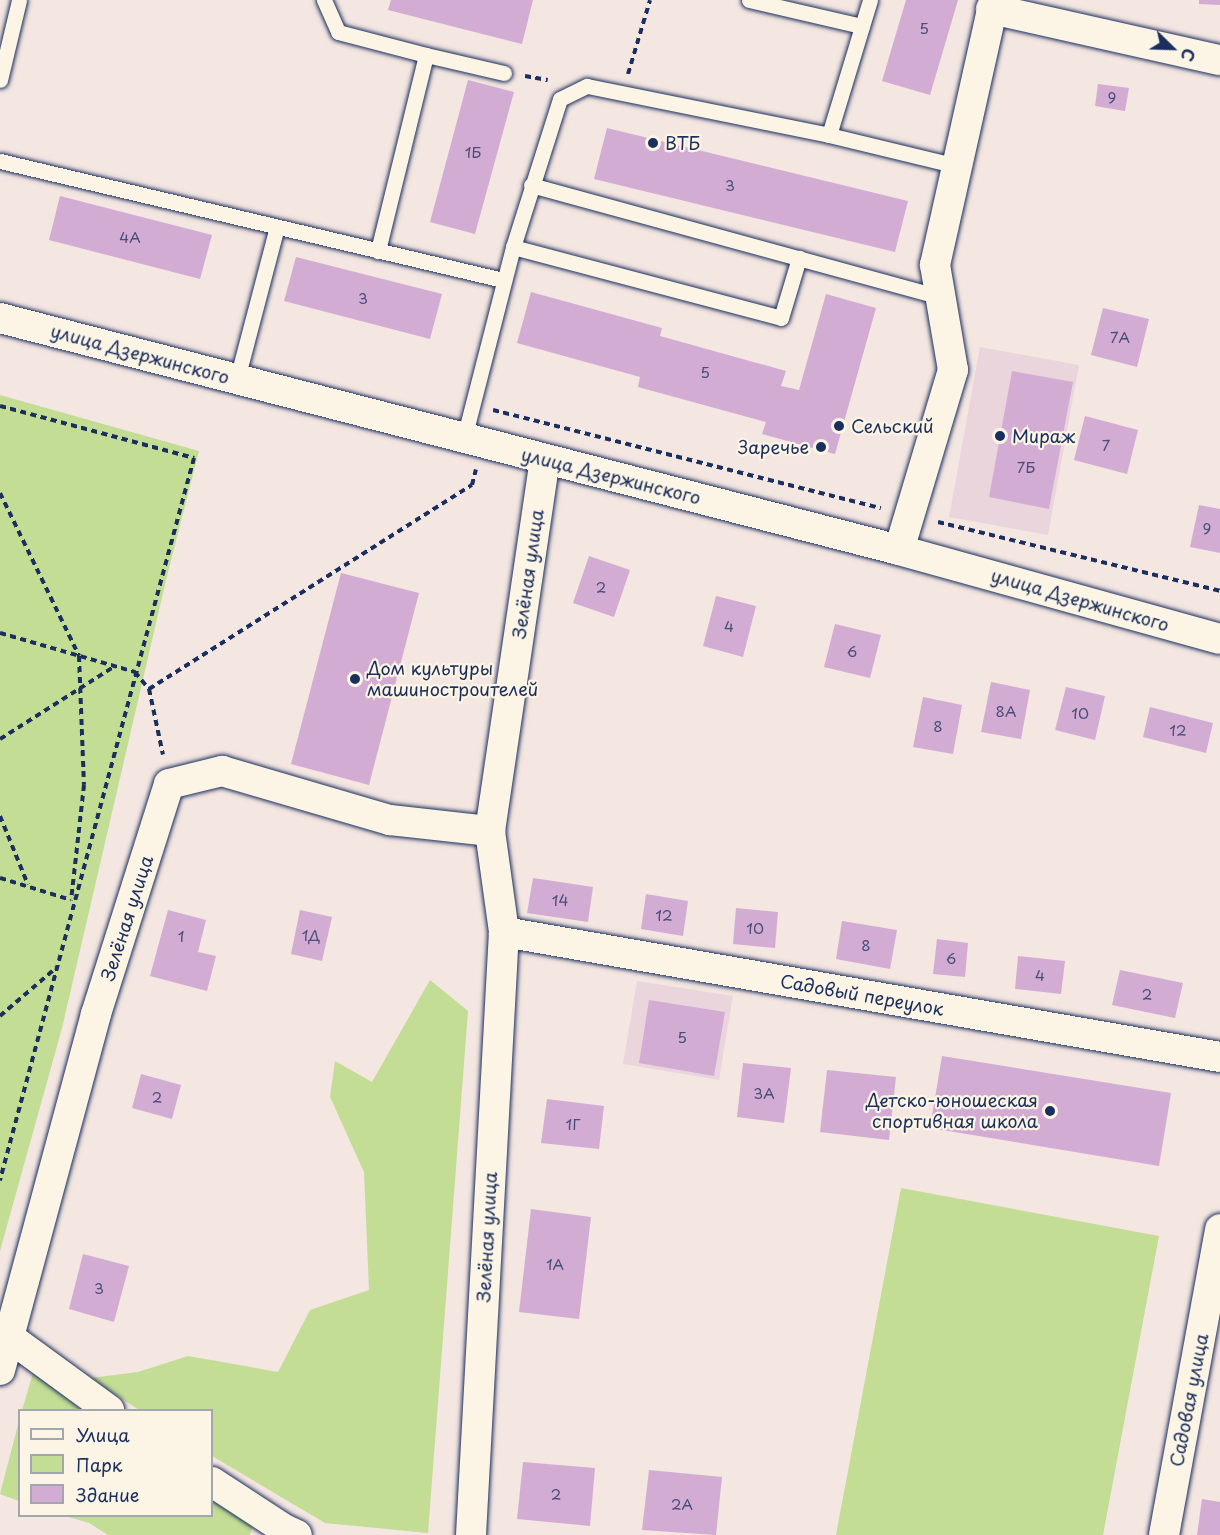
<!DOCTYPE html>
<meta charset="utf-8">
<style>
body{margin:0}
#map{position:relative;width:1220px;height:1535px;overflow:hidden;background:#f4e6e1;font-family:"Playpen Sans",sans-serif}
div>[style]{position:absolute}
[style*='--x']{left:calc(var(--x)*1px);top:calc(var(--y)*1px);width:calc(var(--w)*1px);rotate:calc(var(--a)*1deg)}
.built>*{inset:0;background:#ead5dd}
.green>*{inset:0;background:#c3dd94}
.building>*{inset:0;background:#d3acd3}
.path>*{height:4px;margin-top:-2px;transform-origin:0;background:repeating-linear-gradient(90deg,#1b2f5e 0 6px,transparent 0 10.5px)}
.roads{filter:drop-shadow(0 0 2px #1b2f5e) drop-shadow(0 0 2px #1b2f5e)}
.lane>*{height:15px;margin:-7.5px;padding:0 7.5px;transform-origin:7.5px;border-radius:7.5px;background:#fcf5e5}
.street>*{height:30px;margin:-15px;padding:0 15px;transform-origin:15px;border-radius:15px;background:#fcf5e5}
.dots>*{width:16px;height:16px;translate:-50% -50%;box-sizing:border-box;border:3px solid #fcf5e5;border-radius:50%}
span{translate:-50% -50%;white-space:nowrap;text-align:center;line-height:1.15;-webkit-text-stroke:4.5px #fcf5e5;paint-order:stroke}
.number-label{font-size:15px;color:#494e7b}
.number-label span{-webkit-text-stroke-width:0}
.poi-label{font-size:18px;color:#1b2f5e}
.left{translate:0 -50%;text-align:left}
.right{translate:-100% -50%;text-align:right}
.street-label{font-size:18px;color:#1b2f5e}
.legend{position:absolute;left:18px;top:1409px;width:195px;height:108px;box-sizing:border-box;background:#fcf5e5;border:2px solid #a2a6af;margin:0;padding:8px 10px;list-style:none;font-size:18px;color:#1b2f5e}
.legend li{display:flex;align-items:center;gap:12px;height:30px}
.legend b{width:30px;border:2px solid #a2a6af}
.north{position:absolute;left:1142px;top:18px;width:60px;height:60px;-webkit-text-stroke:4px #fcf5e5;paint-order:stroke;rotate:113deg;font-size:16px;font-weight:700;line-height:24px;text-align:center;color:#1b2f5e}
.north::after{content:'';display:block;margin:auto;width:21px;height:27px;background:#1b2f5e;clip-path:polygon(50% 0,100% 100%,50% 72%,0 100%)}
</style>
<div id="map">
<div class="built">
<i style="clip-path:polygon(980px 347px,1079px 365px,1048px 535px,949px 517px)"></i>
<i style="clip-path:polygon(637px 981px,733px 996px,719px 1080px,623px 1064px)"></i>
</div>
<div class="green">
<i style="clip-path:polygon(0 395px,199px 451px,166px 580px,62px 1028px,0 1251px)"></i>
<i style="clip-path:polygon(430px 980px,468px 1011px,428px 1533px,325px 1523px,212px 1456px,212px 1410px,139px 1410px,91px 1378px,138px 1372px,188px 1356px,278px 1372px,310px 1310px,369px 1290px,364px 1172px,330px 1097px,335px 1061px,372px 1082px)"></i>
<i style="clip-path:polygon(901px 1188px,1159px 1236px,1103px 1535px,836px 1535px)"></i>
<i style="clip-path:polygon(33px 1373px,82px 1410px,22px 1410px)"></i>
<i style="clip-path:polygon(19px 1421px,19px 1501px,0 1494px)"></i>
<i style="clip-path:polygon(212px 1500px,253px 1525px,250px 1535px,108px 1535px,89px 1523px,65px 1516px,212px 1516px)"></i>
</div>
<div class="building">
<i style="clip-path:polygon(391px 0,533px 0,522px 44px,388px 10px)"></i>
<i style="clip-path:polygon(906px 0,958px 0,930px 95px,882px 81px)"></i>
<i style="clip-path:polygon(1199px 0,1220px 0,1220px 5px,1199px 4px)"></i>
<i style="clip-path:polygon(468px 80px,514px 92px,475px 234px,430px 222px)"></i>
<i style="clip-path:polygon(1098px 84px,1129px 88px,1125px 111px,1095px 106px)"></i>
<i style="clip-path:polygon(607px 128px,908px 201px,895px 252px,594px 179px)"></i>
<i style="clip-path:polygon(60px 196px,212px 235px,200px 279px,49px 240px)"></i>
<i style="clip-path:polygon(296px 257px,442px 294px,430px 339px,284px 301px)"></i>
<i style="clip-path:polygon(531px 292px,662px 328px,660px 336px,786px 371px,781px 386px,799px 390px,826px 294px,876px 308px,835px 454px,762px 434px,766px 422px,638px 387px,640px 377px,517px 343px)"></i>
<i style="clip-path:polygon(1103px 308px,1149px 319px,1137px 367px,1091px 355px)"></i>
<i style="clip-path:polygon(1012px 371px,1073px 382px,1049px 509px,989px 497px)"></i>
<i style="clip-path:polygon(1085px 416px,1138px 430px,1127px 474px,1074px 460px)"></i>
<i style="clip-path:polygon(1199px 505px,1220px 509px,1220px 553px,1190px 547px)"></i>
<i style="clip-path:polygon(589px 556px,630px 570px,614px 617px,573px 603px)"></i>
<i style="clip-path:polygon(341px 573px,419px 593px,369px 785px,291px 764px)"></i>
<i style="clip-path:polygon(716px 596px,756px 606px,743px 657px,703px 646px)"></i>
<i style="clip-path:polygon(835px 624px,881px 635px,870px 678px,824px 667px)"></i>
<i style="clip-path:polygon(991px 682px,1030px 690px,1021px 739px,981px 732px)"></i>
<i style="clip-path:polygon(1066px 687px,1105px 696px,1095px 740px,1055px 730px)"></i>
<i style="clip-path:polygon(923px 697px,962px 705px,953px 754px,913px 747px)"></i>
<i style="clip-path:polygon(1150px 707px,1213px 723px,1206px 753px,1143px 737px)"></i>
<i style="clip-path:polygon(533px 878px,593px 887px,588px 922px,527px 913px)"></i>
<i style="clip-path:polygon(646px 894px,688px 901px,683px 936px,641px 929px)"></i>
<i style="clip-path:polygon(736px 908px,778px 912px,775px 948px,733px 944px)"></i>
<i style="clip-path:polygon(168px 910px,206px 920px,198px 952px,216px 956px,207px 991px,150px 976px)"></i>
<i style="clip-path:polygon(300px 910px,332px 917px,322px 961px,291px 954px)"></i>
<i style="clip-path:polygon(842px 921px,897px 930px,890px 969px,836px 959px)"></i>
<i style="clip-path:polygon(937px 939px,968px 943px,965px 977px,933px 974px)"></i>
<i style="clip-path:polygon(1018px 956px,1065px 961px,1061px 994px,1015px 989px)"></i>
<i style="clip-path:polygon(1120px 970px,1183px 983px,1175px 1018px,1112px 1005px)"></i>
<i style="clip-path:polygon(649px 1000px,725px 1012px,714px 1076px,639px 1063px)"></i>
<i style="clip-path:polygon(942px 1056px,1171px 1093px,1159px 1166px,930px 1128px)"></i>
<i style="clip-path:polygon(743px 1063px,791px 1068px,784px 1123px,737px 1117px)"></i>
<i style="clip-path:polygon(827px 1070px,896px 1077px,889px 1140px,820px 1132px)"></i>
<i style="clip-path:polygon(141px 1074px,181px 1085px,172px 1119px,132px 1108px)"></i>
<i style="clip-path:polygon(547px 1099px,604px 1106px,599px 1149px,541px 1143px)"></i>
<i style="clip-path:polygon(531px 1209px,591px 1217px,579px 1319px,519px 1312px)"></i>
<i style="clip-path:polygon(83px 1254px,129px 1266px,114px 1322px,69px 1309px)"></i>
<i style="clip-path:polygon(523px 1462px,595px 1468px,590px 1526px,517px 1519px)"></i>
<i style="clip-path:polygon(649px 1470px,722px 1477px,716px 1535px,642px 1530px)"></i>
<i style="clip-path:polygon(1202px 1499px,1220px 1502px,1220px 1535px,1197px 1535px)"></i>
</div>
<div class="path">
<i style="--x:628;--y:74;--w:77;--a:-73.4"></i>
<i style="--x:525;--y:76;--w:23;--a:10"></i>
<i style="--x:0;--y:406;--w:201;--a:15"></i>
<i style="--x:194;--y:458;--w:748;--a:105.04"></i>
<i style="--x:493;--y:410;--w:400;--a:14.2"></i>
<i style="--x:0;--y:493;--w:181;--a:64.1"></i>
<i style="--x:79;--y:656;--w:129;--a:87.8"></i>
<i style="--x:84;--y:785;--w:116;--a:96.4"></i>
<i style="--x:938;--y:522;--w:290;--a:13.7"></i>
<i style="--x:0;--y:633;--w:141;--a:16.1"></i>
<i style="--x:135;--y:672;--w:22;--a:51"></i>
<i style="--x:149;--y:689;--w:67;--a:78"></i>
<i style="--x:149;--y:689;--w:382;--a:-32.3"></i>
<i style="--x:472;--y:485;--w:16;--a:-76"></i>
<i style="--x:0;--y:739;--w:136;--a:-32.4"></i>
<i style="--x:0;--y:816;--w:74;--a:67.9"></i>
<i style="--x:0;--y:878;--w:74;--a:17.2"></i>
<i style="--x:0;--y:1016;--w:74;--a:-40.6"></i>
</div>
<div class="roads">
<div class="lane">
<i style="--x:324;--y:0;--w:35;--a:66"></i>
<i style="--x:338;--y:32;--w:91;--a:14.6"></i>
<i style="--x:426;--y:55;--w:202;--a:103.8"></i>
<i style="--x:749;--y:0;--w:116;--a:13"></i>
<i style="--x:426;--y:55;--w:80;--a:13"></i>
<i style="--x:0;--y:80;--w:82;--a:-76.6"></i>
<i style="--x:829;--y:135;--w:141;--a:-73.1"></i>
<i style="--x:0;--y:161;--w:517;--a:13.31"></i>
<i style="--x:531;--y:185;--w:424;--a:15.3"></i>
<i style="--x:513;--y:247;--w:277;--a:14.8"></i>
<i style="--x:781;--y:318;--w:63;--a:-73.3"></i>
<i style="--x:237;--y:379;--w:157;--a:-75.3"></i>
<i style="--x:464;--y:438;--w:197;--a:-75.6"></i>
<i style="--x:513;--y:247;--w:155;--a:-72.4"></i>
<i style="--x:560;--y:99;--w:30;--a:-26"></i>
<i style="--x:587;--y:86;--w:247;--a:11.4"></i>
<i style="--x:829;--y:135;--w:132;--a:13.6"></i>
</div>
<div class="street">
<i style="--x:991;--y:9;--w:235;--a:12.6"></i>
<i style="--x:0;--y:318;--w:928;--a:14.47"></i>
<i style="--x:899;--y:550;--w:333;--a:15.5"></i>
<i style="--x:899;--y:550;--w:188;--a:-73.3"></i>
<i style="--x:953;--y:370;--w:107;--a:-99.7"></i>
<i style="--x:935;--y:265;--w:271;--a:-77.4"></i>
<i style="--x:504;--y:932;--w:727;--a:9.9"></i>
<i style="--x:9;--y:1337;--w:124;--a:36.1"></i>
<i style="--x:0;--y:1370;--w:369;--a:-74.9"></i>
<i style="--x:96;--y:1014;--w:241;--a:-72.4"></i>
<i style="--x:169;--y:784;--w:55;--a:-13.8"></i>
<i style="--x:222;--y:771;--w:175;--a:16.3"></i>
<i style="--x:390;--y:820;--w:101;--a:6.3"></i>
<i style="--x:212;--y:1482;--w:86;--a:33.1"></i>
<i style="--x:284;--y:1529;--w:14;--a:25"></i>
<i style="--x:471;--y:1535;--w:604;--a:-86.87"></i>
<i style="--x:504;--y:932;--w:102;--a:-97.9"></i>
<i style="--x:490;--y:831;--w:375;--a:-81.6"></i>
<i style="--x:1164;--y:1535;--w:311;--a:-79.6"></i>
</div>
</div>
<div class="dots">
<i style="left:653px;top:143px;background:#1b2f5e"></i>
<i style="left:839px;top:426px;background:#1b2f5e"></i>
<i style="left:1000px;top:436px;background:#1b2f5e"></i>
<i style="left:821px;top:447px;background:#1b2f5e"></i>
<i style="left:355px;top:679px;background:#1b2f5e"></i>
<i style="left:1050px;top:1111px;background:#1b2f5e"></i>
</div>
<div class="number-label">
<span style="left:924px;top:28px">5</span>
<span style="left:1112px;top:97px">9</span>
<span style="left:473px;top:152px">1Б</span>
<span style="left:730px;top:185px">3</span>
<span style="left:130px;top:237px">4А</span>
<span style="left:363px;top:298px">3</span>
<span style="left:1120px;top:337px">7А</span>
<span style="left:705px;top:372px">5</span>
<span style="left:1106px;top:445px">7</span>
<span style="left:1026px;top:467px">7Б</span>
<span style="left:1207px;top:528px">9</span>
<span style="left:601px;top:587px">2</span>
<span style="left:729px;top:626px">4</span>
<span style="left:852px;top:651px">6</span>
<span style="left:1006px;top:711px">8А</span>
<span style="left:1080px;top:713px">10</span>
<span style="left:938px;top:726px">8</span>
<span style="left:1178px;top:730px">12</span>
<span style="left:560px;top:900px">14</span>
<span style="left:664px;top:915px">12</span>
<span style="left:755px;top:928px">10</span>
<span style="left:311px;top:935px">1Д</span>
<span style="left:181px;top:936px">1</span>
<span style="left:866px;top:945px">8</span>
<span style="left:951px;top:958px">6</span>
<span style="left:1040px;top:975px">4</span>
<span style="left:1147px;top:994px">2</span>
<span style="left:682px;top:1037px">5</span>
<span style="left:764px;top:1093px">3А</span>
<span style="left:157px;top:1097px">2</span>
<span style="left:573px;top:1124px">1Г</span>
<span style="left:555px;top:1264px">1А</span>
<span style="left:99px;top:1288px">3</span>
<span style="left:556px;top:1494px">2</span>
<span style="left:682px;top:1504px">2А</span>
</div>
<div class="poi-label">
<span class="left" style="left:665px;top:143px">ВТБ</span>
<span class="left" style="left:851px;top:426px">Сельский</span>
<span class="left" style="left:1012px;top:436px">Мираж</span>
<span class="right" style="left:809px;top:447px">Заречье</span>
<span class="left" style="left:367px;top:679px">Дом культуры<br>машиностроителей</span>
<span class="right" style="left:1038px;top:1111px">Детско-юношеская<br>спортивная школа</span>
</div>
<div class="street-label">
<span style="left:140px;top:354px;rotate:15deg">улица Дзержинского</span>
<span style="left:611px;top:476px;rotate:14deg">улица Дзержинского</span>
<span style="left:528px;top:574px;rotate:-82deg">Зелёная улица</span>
<span style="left:1080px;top:600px;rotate:16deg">улица Дзержинского</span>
<span style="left:127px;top:918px;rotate:-72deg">Зелёная улица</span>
<span style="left:862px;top:995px;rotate:10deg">Садовый переулок</span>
<span style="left:487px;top:1237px;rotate:-87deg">Зелёная улица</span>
<span style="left:1189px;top:1400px;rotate:-79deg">Садовая улица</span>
</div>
<ul class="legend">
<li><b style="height:8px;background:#fcf5e5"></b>Улица</li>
<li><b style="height:16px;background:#c3dd94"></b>Парк</li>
<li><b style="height:16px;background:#d3acd3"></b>Здание</li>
</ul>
<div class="north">С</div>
</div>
